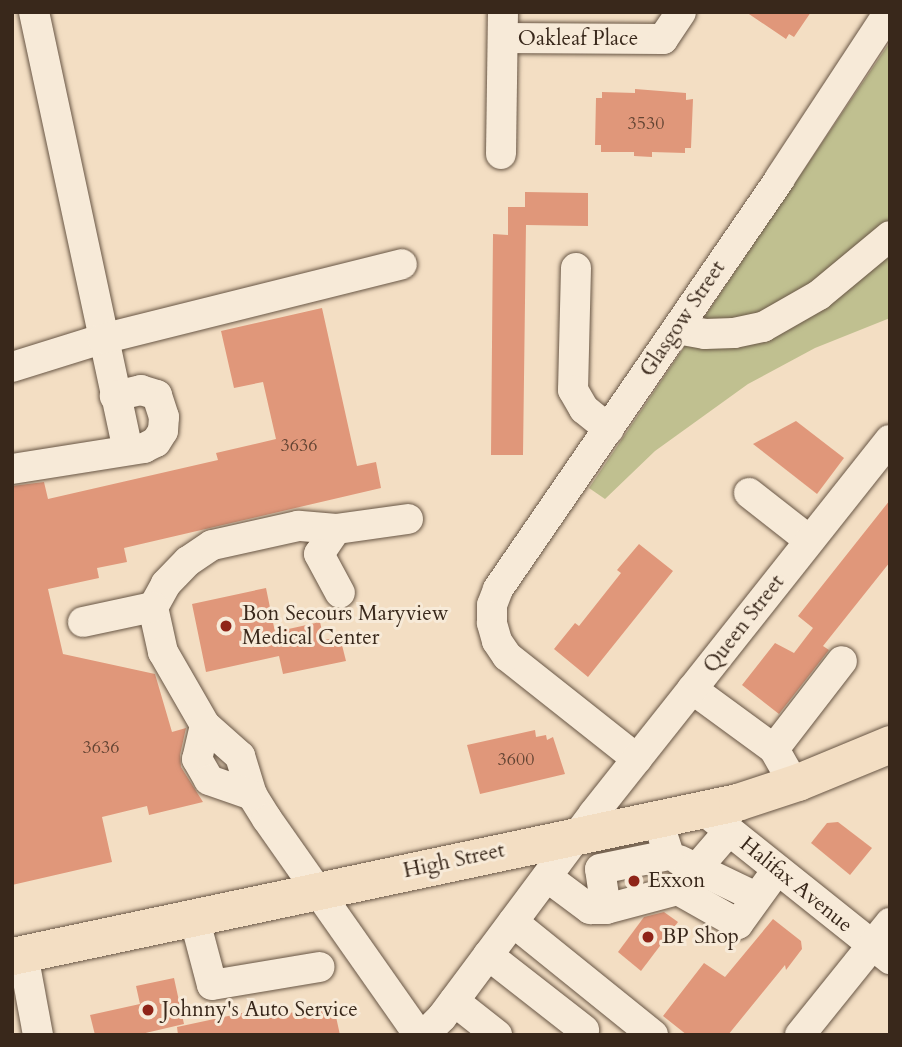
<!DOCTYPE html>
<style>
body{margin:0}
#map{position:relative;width:902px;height:1047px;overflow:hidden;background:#f3dec3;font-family:Cardo,serif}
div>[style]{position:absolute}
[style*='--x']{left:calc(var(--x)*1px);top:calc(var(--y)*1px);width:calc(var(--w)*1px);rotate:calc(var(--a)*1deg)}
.green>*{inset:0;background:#c0c090}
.building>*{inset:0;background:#e0977a}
.roads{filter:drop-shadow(0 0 2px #685645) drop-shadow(0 0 2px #685645)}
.minor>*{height:30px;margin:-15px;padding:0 15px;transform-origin:15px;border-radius:15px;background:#f7ead8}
.major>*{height:37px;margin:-18.5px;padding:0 18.5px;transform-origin:18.5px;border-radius:18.5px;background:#f3dec3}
.dots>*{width:19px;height:19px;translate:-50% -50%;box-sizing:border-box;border:4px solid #f7ead8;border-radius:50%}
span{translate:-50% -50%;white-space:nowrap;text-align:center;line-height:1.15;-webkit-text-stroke:6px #f7ead8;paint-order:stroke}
.number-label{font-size:18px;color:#634433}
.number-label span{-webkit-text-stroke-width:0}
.street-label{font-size:21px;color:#39281b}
.poi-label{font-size:21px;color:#39281b}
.left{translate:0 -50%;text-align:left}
.frame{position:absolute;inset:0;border:14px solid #39281b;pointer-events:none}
</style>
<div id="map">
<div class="green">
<i style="clip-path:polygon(890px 42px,890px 318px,815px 348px,748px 384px,655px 451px,605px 499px,589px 488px)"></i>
</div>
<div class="building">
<i style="clip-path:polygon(746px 12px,811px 12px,794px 37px,789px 34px,786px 39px)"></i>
<i style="clip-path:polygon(635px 89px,686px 93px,686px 100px,693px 99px,691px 148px,685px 148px,685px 153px,652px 152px,652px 157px,634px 156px,634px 152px,601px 152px,601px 145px,595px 145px,596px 98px,602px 98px,602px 92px,635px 93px)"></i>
<i style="clip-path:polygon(525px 192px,588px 193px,588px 226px,526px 225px,523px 455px,491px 455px,493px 234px,508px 235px,508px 207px,525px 207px)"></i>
<i style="clip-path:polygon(322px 308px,357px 466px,376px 462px,381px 488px,124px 548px,127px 562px,97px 568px,99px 578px,48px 589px,63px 654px,155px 674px,172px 732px,186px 728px,180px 755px,181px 767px,203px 802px,149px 815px,147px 806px,102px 817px,112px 862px,12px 885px,12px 486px,44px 482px,48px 499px,218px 460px,216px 453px,276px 439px,263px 382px,234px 388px,221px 331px)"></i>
<i style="clip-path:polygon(796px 421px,844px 458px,817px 494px,753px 444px)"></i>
<i style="clip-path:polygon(890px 500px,890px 562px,823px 646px,829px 650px,779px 714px,742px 685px,775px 643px,794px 653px,813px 628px,798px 616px)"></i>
<i style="clip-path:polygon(639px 544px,673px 571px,588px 677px,554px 649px,575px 623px,579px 626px,621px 573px,617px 570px)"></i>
<i style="clip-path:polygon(266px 588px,275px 632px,320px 622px,324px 640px,340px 637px,346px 661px,283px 674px,279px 656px,206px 672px,192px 604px)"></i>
<i style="clip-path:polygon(535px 730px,536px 737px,546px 735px,547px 740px,553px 737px,565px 774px,480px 794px,467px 745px)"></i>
<i style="clip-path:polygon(838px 822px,872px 848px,850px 875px,811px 843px,827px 823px)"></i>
<i style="clip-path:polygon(664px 912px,678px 922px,641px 971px,618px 952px,644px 917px)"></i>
<i style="clip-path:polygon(773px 919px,801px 941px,802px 949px,786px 970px,785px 965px,728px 1035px,687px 1035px,663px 1016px,704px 963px,725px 977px)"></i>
<i style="clip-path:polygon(174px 978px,184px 1024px,137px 1035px,95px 1035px,90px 1015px,140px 1004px,136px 986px)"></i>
<i style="clip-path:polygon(333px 1003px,340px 1035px,178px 1035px,177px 1027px,261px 1009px,264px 1019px)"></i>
</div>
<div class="roads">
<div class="minor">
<i style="--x:34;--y:12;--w:448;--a:77.9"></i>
<i style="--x:503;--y:38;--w:160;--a:0.4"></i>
<i style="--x:663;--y:39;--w:32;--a:-56"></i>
<i style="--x:501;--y:154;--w:142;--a:-89.2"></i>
<i style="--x:576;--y:268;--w:122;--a:91.4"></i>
<i style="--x:573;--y:390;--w:22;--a:60"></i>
<i style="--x:584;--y:409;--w:32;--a:39"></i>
<i style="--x:677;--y:329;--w:28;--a:10"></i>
<i style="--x:705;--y:334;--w:29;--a:-2"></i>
<i style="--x:734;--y:333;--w:30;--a:-12"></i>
<i style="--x:763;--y:327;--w:64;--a:-29.7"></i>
<i style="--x:819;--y:295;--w:92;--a:-39.7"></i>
<i style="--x:12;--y:367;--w:94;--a:-17.3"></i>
<i style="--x:102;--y:339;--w:309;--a:-14"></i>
<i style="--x:12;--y:469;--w:134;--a:-9"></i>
<i style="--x:144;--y:448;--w:13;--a:-27"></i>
<i style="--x:156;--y:442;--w:13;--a:-58"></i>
<i style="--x:163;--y:431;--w:14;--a:-86"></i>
<i style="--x:164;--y:417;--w:23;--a:-108"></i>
<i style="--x:157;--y:395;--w:17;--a:-163"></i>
<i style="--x:141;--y:390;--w:27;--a:167"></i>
<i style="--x:749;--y:493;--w:76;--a:38.1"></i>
<i style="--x:408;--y:519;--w:73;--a:172.1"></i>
<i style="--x:336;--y:529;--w:38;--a:-175"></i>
<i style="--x:298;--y:526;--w:88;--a:167.5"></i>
<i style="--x:212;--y:545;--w:29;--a:146"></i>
<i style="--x:188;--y:561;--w:32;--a:134"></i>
<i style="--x:166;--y:584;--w:26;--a:119"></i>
<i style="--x:153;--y:607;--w:46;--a:77.5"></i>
<i style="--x:163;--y:652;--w:84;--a:60.1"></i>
<i style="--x:205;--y:725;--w:47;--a:41.5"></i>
<i style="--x:240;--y:756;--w:41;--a:72.9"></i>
<i style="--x:252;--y:795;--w:28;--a:58"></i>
<i style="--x:267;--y:819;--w:264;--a:54.9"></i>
<i style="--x:336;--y:529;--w:30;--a:124"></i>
<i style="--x:319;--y:554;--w:44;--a:61.7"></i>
<i style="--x:83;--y:622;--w:72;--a:-12.1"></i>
<i style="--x:692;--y:689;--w:102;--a:36.2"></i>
<i style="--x:774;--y:749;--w:40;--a:60.3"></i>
<i style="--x:205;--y:725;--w:35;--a:103"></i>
<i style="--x:197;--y:759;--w:24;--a:60"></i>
<i style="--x:209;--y:780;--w:46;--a:19.2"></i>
<i style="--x:774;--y:749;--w:111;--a:-52.3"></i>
<i style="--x:637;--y:759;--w:166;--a:-141.6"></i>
<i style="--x:507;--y:656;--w:18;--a:-124"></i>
<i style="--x:497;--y:641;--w:19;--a:-106"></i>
<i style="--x:492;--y:623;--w:18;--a:-90"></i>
<i style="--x:492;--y:605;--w:17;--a:-69"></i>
<i style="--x:498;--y:589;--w:498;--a:-55.5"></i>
<i style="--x:780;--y:178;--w:199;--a:-56.7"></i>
<i style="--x:702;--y:809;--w:241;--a:38.6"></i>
<i style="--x:679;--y:860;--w:85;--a:25.7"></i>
<i style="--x:547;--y:877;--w:54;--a:36.7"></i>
<i style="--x:590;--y:909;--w:16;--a:0"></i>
<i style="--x:606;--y:909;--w:40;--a:-98.5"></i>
<i style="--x:600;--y:869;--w:70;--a:-11.5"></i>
<i style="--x:669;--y:855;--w:36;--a:-108"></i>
<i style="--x:678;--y:890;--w:69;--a:29.5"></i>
<i style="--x:738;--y:924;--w:67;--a:-54.2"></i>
<i style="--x:606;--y:909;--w:74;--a:-14.8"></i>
<i style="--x:678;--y:890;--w:78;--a:-49.2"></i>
<i style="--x:194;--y:917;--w:70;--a:75.2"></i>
<i style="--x:212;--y:985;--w:109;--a:-9.5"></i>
<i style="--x:513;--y:922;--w:180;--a:38.9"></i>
<i style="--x:23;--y:954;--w:82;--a:79.5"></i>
<i style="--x:488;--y:955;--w:122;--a:38"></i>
<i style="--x:454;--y:1001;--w:55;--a:38.3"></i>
<i style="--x:424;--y:1035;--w:25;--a:-45"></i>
<i style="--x:442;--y:1017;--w:254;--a:-53.3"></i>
<i style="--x:594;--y:813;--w:476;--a:-51.6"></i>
<i style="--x:800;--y:1035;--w:144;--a:-51.2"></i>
</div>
<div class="major">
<i style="--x:12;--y:956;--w:741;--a:-11.99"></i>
<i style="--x:737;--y:802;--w:64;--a:-18.2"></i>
<i style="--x:798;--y:782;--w:100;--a:-22.4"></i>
</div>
</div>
<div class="dots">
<i style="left:226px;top:626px;background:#8f2418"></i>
<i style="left:634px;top:881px;background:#8f2418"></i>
<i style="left:648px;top:937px;background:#8f2418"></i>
<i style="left:148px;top:1010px;background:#8f2418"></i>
</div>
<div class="number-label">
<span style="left:646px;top:124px">3530</span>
<span style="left:299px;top:446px">3636</span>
<span style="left:101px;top:748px">3636</span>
<span style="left:516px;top:760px">3600</span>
</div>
<div class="street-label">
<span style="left:578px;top:39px">Oakleaf Place</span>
<span style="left:683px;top:319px;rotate:-56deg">Glasgow Street</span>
<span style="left:744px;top:624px;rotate:-52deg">Queen Street</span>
<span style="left:454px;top:861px;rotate:-12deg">High Street</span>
<span style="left:796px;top:885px;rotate:39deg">Halifax Avenue</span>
</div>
<div class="poi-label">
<span class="left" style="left:242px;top:626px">Bon Secours Maryview<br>Medical Center</span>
<span class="left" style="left:648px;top:881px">Exxon</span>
<span class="left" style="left:662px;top:937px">BP Shop</span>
<span class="left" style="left:162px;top:1010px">Johnny's Auto Service</span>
</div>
<div class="frame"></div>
</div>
